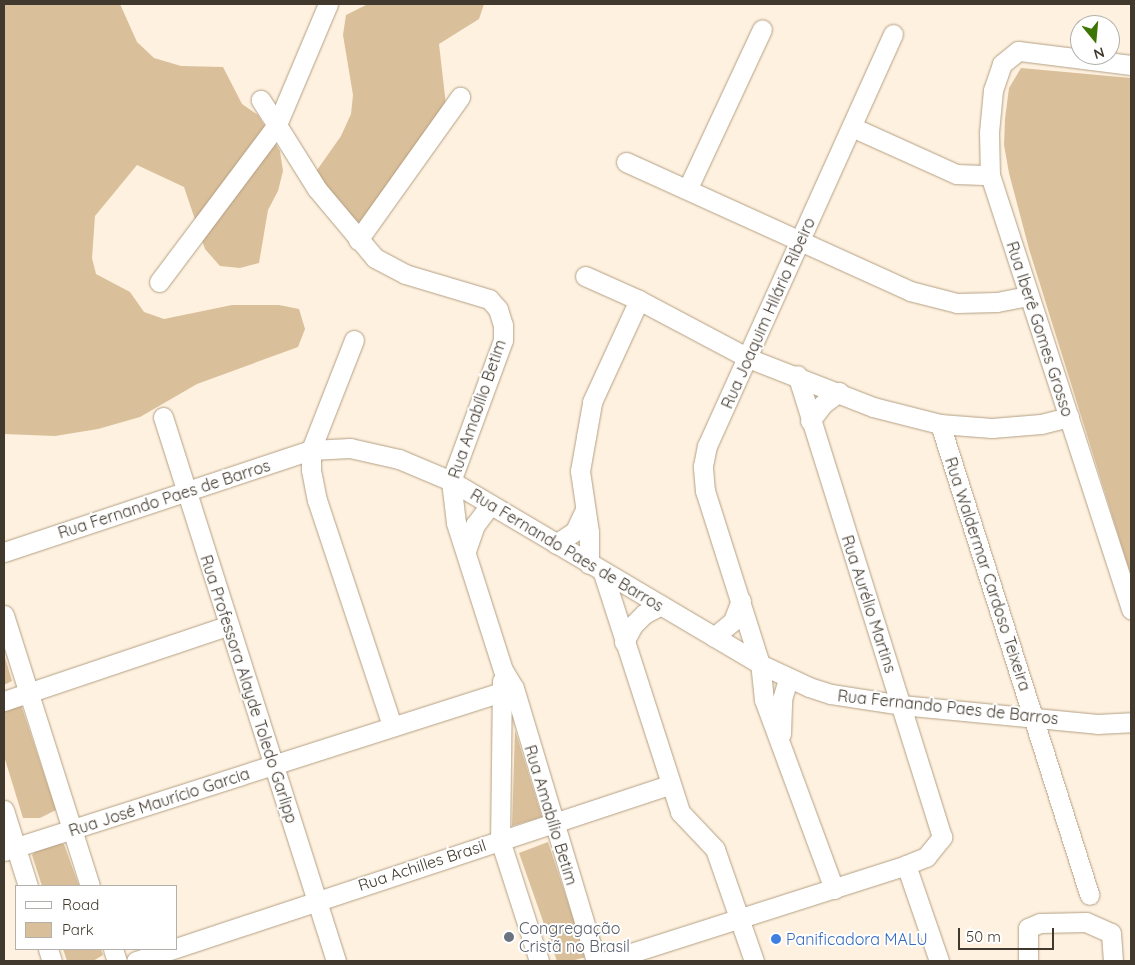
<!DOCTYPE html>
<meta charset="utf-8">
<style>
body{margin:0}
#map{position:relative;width:1135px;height:965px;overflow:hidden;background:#fef1df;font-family:Quicksand,sans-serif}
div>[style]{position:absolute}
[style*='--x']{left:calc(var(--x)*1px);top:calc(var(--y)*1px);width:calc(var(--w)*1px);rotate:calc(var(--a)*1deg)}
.green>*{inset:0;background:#d9bf9a}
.roads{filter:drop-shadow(0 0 1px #b4a084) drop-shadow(0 0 1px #b4a084)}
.minor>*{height:19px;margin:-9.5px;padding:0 9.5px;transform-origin:9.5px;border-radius:9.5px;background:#fff}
.dots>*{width:14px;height:14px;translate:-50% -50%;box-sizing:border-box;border:2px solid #fff;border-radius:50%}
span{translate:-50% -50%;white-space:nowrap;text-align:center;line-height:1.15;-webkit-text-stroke:4px #fff;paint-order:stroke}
.street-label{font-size:16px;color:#41392d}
.worship-label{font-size:16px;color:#5b616d}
.left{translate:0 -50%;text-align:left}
.shop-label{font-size:16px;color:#366cbe}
.frame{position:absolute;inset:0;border:5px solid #41392d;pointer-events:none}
.legend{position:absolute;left:15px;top:885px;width:162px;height:65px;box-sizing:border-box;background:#fff;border:1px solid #b3b0ab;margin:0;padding:6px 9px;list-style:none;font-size:15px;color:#41392d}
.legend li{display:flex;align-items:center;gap:10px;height:25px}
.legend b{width:25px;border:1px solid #b3b0ab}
.north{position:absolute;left:1070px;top:15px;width:50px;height:50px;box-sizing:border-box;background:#fff;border:1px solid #b3b0ab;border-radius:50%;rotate:163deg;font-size:14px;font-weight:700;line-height:20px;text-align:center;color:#41392d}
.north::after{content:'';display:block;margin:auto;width:18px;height:22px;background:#3d7504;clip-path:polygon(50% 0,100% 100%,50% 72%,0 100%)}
.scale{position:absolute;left:958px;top:928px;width:96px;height:22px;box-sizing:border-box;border:2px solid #41392d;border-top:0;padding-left:6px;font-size:15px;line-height:18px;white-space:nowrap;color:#41392d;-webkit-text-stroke:4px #fff;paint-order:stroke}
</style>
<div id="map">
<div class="green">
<i style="clip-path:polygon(4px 4px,120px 4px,137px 42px,154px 58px,181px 66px,223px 67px,242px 104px,258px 115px,280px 151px,283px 171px,278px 191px,268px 210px,259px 263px,240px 268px,220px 266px,205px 249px,184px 187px,137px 165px,95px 216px,92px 258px,96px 274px,130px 292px,144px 312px,164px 319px,232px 305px,279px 305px,299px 309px,305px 329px,298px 347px,197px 384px,140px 417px,98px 429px,55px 436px,4px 434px)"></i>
<i style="clip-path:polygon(368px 4px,484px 4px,479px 19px,439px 44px,446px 105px,365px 227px,321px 195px,315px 173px,341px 136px,351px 114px,353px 95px,343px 35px,346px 15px)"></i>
<i style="clip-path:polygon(1021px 68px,1131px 78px,1131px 576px,1029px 249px,1009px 173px,1004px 145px,1005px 119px,1009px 88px)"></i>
<i style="clip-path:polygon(4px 654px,12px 681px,4px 685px)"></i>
<i style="clip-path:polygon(21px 705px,56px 810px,40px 818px,23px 818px,4px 756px,4px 710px)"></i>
<i style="clip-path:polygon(515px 730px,542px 817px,512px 826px)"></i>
<i style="clip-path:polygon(548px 842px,586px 957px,571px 961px,557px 961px,519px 853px)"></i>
<i style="clip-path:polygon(57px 843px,64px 844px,79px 886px,42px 886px,32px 855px,38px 848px)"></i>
<i style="clip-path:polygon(63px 949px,101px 949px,103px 955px,93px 961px,67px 961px)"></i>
</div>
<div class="roads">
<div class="minor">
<i style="--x:328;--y:4;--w:131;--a:112.9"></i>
<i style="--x:277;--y:125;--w:75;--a:58"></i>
<i style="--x:317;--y:189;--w:90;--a:50"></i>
<i style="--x:375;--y:258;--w:34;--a:28"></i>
<i style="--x:405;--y:274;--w:88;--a:16.6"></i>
<i style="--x:489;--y:299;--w:13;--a:48"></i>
<i style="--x:498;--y:309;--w:17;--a:73"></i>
<i style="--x:503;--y:325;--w:15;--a:90"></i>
<i style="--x:503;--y:340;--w:150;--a:110.2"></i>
<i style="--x:451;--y:481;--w:42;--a:83.2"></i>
<i style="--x:456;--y:523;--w:154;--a:72.3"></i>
<i style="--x:503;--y:670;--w:21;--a:59"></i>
<i style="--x:514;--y:688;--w:285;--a:73.3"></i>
<i style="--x:1131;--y:65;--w:114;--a:-172.9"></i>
<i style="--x:1018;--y:51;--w:21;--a:141"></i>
<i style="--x:1002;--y:64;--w:28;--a:109"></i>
<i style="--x:993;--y:90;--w:42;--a:95.4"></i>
<i style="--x:989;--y:132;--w:43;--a:88.7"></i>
<i style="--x:990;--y:175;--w:457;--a:72"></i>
<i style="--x:852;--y:127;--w:114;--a:24.3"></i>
<i style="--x:956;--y:174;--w:34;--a:2"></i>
<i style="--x:626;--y:162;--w:312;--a:24.4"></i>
<i style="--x:910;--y:291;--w:49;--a:14.3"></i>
<i style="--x:957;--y:303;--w:40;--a:-1.4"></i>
<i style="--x:997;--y:302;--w:32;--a:-11"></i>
<i style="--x:688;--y:188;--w:175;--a:-65"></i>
<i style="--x:358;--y:240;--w:176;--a:-54.5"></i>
<i style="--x:585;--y:276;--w:59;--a:24"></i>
<i style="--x:639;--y:300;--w:123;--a:28"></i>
<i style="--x:748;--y:358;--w:134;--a:21.4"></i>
<i style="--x:873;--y:407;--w:69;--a:14.2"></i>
<i style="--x:940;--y:424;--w:52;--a:4.4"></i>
<i style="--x:992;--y:428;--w:49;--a:-4.7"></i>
<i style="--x:1041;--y:424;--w:29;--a:-14"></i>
<i style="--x:159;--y:282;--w:196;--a:-53.1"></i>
<i style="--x:277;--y:125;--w:30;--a:-123"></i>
<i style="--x:354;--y:340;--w:118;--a:111.4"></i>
<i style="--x:311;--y:450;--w:20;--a:90"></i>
<i style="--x:311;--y:470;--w:31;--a:79"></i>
<i style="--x:317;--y:500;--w:237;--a:71.6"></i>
<i style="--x:163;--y:417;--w:571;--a:72.36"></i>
<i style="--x:810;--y:421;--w:21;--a:-53"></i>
<i style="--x:823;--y:404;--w:20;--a:-37"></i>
<i style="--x:940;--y:424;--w:494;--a:72.4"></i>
<i style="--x:556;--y:544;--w:23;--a:-34"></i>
<i style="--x:575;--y:531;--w:23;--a:-65"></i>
<i style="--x:466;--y:551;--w:28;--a:-71"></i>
<i style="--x:475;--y:525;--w:25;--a:-53"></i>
<i style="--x:4;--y:552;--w:324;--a:-18.4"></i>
<i style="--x:311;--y:450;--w:39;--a:-3"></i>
<i style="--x:350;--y:448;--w:50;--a:12.7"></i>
<i style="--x:399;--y:459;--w:56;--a:22.9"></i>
<i style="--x:451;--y:481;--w:359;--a:30.6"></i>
<i style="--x:760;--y:664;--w:54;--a:25.1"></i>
<i style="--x:809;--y:687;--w:23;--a:18"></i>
<i style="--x:831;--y:694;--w:71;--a:8.9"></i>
<i style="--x:901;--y:705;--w:197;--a:5.5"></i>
<i style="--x:1097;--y:724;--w:34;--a:-3"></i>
<i style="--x:589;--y:564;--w:32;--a:-90"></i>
<i style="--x:589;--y:532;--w:62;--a:-98.4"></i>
<i style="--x:580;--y:471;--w:35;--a:-80"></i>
<i style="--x:586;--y:437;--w:36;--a:-80"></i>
<i style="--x:592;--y:402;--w:112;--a:-65.3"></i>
<i style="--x:603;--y:573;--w:251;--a:72.1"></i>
<i style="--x:680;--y:812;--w:51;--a:46.6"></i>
<i style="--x:715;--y:849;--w:119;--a:70.8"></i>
<i style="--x:4;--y:615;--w:284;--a:72.4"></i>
<i style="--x:714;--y:637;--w:25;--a:-40"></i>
<i style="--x:733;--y:621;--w:22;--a:-69"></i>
<i style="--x:624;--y:642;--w:19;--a:-62"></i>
<i style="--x:633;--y:625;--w:16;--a:-45"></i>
<i style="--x:644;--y:614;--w:19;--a:-28"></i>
<i style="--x:502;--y:681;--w:159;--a:90.7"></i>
<i style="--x:500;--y:840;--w:127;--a:72.1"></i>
<i style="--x:4;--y:701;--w:235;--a:-18.6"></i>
<i style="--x:781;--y:734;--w:35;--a:-88"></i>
<i style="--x:782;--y:699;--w:21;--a:-73"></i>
<i style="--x:4;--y:810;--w:80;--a:72.5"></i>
<i style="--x:4;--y:851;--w:535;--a:-17.72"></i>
<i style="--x:906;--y:865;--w:102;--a:71"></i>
<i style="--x:834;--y:889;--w:202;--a:-110.3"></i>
<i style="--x:764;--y:700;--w:36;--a:-96"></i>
<i style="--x:760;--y:664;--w:182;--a:-107.6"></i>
<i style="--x:705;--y:491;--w:25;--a:-95"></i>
<i style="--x:703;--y:466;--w:20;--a:-79"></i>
<i style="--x:707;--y:446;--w:452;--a:-65.7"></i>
<i style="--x:176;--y:948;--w:519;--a:-18.3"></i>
<i style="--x:48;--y:949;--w:13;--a:72"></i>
<i style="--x:113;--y:949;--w:13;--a:72"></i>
<i style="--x:136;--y:961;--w:39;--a:-18"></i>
<i style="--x:606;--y:961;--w:315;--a:-17.7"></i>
<i style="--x:906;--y:865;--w:22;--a:-22"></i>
<i style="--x:926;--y:857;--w:26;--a:-51"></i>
<i style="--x:942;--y:837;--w:484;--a:-107.4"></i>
<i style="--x:1028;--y:961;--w:33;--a:-90"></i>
<i style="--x:1028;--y:928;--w:13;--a:-23"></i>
<i style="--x:1040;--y:923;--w:46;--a:-1.2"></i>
<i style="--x:1086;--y:922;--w:27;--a:24"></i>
<i style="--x:1111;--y:933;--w:28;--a:86"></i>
</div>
</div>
<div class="dots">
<i style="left:509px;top:937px;background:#6b7280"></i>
<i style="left:776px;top:939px;background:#3f7fe0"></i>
</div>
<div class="street-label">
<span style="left:768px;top:313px;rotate:-66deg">Rua Joaquim Hilário Ribeiro</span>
<span style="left:1040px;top:329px;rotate:72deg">Rua Iberê Gomes Grosso</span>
<span style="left:477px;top:409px;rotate:-71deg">Rua Amabílio Betim</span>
<span style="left:164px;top:499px;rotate:-18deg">Rua Fernando Paes de Barros</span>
<span style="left:567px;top:550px;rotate:31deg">Rua Fernando Paes de Barros</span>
<span style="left:988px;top:574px;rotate:72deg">Rua Waldermar Cardoso Teixeira</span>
<span style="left:869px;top:604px;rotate:72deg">Rua Aurélio Martins</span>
<span style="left:249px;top:689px;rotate:72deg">Rua Professora Alayde Toledo Garlipp</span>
<span style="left:948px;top:707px;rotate:6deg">Rua Fernando Paes de Barros</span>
<span style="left:159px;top:802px;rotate:-18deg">Rua José Maurício Garcia</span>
<span style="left:551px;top:815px;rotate:73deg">Rua Amabílio Betim</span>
<span style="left:422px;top:865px;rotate:-18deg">Rua Achilles Brasil</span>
</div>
<div class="worship-label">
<span class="left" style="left:519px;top:937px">Congregação<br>Cristã no Brasil</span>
</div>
<div class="shop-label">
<span class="left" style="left:786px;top:939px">Panificadora MALU</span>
</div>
<div class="frame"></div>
<ul class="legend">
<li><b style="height:6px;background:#fff"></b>Road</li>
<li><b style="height:14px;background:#d9bf9a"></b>Park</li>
</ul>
<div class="north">N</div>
<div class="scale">50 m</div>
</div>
